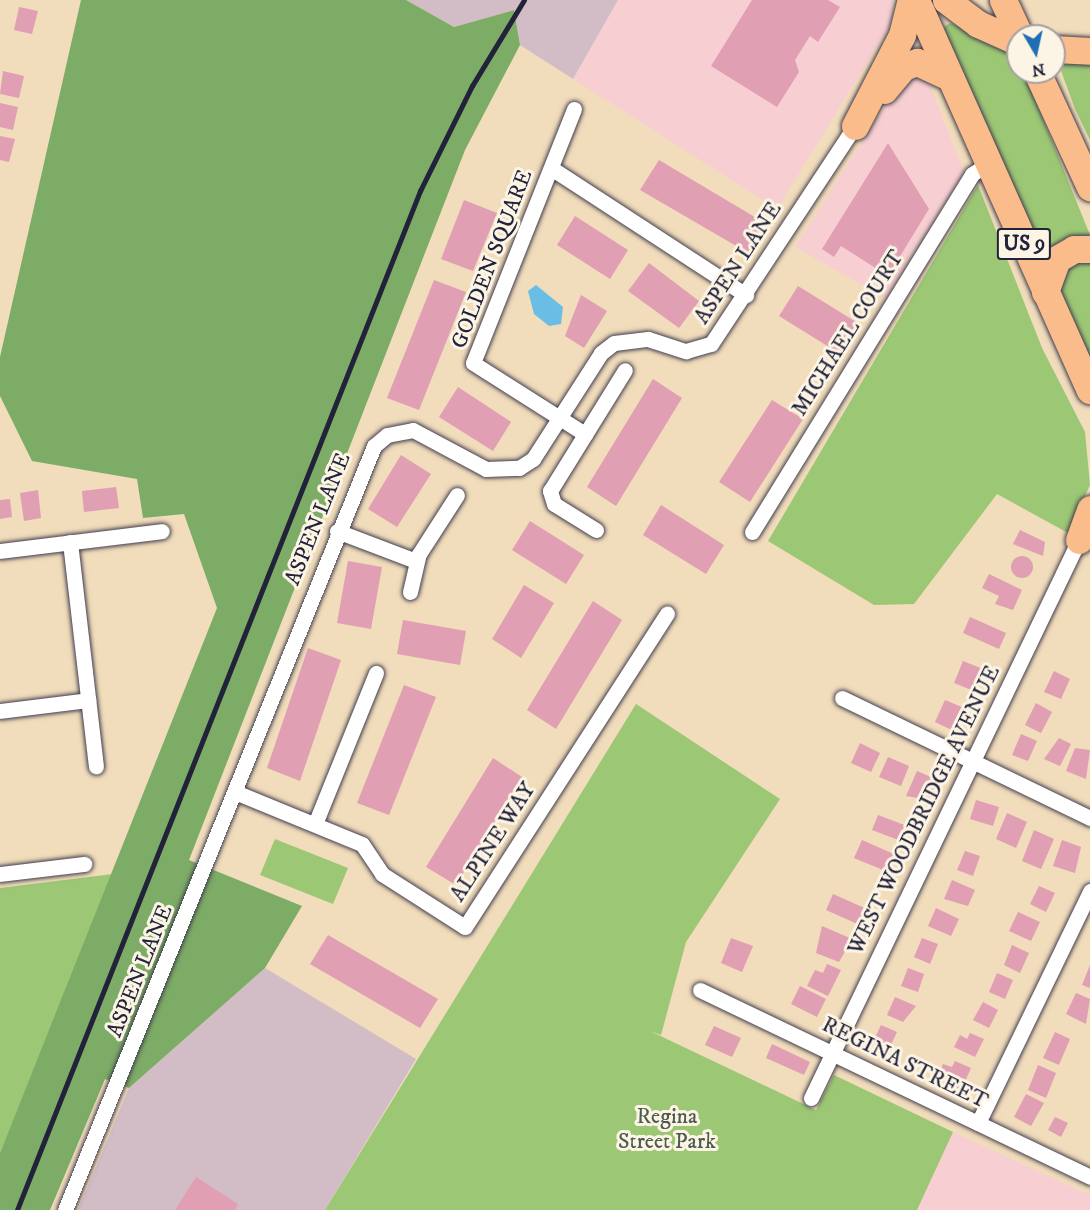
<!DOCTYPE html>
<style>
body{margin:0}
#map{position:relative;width:1090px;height:1210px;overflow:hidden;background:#f1dcbb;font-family:"IM FELL DW Pica",serif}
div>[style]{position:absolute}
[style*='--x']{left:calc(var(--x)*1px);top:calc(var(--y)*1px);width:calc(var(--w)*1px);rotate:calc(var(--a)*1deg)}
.built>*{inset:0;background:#f7cfd2}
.industrial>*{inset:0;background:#d2bdc6}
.green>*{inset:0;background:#9cc774}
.forest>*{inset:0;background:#7dac66}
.water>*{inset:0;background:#6abee6}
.building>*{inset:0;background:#e09fb2}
.round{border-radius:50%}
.roads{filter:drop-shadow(0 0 2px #413e4e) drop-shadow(0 0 2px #413e4e)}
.street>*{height:15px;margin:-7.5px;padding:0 7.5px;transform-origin:7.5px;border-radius:7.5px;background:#fff}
.highway>*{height:27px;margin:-13.5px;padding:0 13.5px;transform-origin:13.5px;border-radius:13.5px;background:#f9bc8a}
.rail>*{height:4.5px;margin:-2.25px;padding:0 2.25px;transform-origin:2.25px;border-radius:2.25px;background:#22223b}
span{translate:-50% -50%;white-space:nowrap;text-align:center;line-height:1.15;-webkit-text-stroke:6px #fcf5e5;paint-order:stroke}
.shield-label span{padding:2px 4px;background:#fcf5e5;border:2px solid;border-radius:4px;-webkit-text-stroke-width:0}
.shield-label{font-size:21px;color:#22223b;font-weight:700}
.street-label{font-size:22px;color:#22223b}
.park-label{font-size:22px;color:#4d5c4f}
.north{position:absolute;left:1006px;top:24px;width:60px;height:60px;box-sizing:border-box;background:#fcf5e5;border:2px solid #a5a1a1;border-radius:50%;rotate:171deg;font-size:16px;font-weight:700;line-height:24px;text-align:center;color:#22223b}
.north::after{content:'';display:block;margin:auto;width:21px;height:27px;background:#1f6fb2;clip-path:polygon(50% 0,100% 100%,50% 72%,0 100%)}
</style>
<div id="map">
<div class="built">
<i style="clip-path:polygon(618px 0,893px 0,892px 22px,777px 209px,573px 79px)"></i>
<i style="clip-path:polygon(927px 78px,964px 172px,885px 298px,795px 247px,901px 82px)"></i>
<i style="clip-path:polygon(953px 1132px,1090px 1195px,1090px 1210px,917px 1210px)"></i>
</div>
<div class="industrial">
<i style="clip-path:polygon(406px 0,618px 0,573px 79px,520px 45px,514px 10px,454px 27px)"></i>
<i style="clip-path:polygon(265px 968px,416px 1059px,325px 1210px,78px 1210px,129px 1088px)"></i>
</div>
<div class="green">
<i style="clip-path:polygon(950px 23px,1014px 49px,1018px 72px,1024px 72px,1090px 235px,1065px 242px,1043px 259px,955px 61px,944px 27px)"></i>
<i style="clip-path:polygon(1056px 57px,1090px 59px,1090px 140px,1075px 109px)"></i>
<i style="clip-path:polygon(978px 185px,1042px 348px,1085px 432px,1090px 485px,1068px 533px,997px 494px,914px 604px,874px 605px,768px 541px)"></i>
<i style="clip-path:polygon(1090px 259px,1090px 358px,1055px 283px,1068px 262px)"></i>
<i style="clip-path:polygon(636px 704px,780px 799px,686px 942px,661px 1035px,650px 1031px,816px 1110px,834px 1075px,953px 1132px,917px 1210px,325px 1210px)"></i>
<i style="clip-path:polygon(275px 839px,348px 868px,333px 904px,260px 875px)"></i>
<i style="clip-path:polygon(113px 874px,0 1153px,0 888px)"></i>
</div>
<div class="forest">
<i style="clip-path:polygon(81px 0,406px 0,454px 27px,514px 10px,520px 45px,465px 150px,189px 860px,302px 906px,265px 968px,129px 1088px,105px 1079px,50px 1210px,0 1210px,0 1153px,217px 608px,184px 514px,143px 518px,137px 479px,32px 461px,0 396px,0 357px)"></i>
</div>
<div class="water">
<i style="clip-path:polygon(536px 285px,563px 307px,561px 324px,549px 326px,534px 314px,528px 291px)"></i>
</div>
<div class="building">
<i style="clip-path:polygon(752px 0,828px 0,840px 7px,818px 42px,810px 36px,795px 60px,799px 72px,777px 107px,711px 66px)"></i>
<i style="clip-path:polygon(19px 7px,38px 11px,32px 34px,14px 30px)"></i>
<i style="clip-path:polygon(3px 71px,24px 76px,19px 98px,0 94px)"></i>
<i style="clip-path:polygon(0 103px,18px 107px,13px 130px,0 127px)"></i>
<i style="clip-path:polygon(0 136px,15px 139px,9px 162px,0 160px)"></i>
<i style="clip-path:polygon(888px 143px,929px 209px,888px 276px,841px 246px,834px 257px,822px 249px)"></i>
<i style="clip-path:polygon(659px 160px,768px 225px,750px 254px,640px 190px)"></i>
<i style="clip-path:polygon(464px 200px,497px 213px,473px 271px,441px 259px)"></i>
<i style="clip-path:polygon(575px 216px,628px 250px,610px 279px,557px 245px)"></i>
<i style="clip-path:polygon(649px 263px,699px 301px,679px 328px,628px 291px)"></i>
<i style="clip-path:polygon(434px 280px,466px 292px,419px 410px,387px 398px)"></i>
<i style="clip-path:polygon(798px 286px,861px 325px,842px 355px,779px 316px)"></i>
<i style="clip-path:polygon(581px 295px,607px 311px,584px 348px,565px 336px)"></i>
<i style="clip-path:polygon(653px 379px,682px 398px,616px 506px,587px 487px)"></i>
<i style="clip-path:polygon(458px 387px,511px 422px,493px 451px,439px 417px)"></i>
<i style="clip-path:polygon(772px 400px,803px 419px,750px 502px,719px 482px)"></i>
<i style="clip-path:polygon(401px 455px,431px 474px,397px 527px,368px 509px)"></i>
<i style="clip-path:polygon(116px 487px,119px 508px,84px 512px,82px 491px)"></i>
<i style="clip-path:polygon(38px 490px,41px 518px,24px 521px,20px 493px)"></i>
<i style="clip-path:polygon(10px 499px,12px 517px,0 519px,0 500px)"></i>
<i style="clip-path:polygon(661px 505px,724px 545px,706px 574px,643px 535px)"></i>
<i style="clip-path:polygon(530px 521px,584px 555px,566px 584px,512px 550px)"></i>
<i style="clip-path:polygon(1020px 530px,1045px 542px,1043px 556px,1013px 544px)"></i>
<i class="round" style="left:1011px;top:556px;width:22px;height:22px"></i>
<i style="clip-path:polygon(348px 561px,382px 567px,371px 629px,337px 623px)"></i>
<i style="clip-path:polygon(989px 574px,1022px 590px,1013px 610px,995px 604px,999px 596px,982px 588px)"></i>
<i style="clip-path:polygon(524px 585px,554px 603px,521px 658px,492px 639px)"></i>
<i style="clip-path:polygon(593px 601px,622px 620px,556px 729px,527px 710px)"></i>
<i style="clip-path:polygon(970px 617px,1006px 633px,999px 649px,963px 633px)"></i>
<i style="clip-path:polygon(403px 620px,466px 631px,460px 665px,397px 654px)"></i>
<i style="clip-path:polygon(308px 648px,341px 660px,300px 781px,267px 768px)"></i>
<i style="clip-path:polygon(963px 661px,983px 669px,974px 691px,954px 683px)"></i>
<i style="clip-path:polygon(1054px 671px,1070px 679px,1061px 699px,1044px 692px)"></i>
<i style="clip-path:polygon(404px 685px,436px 697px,389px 815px,357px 803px)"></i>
<i style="clip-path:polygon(945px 700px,964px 708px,954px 731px,935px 722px)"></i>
<i style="clip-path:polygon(1036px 703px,1052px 712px,1041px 733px,1025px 725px)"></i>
<i style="clip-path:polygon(1021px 734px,1037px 741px,1028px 761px,1012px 755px)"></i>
<i style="clip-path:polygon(1059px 738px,1071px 744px,1060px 766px,1044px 759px)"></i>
<i style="clip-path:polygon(860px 743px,880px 753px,871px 772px,851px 763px)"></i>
<i style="clip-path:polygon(1075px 748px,1090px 750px,1086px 779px,1066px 771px)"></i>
<i style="clip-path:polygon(888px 757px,909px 766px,901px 786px,879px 777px)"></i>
<i style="clip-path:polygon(493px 758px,522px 777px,456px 885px,426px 867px)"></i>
<i style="clip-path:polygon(917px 771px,938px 780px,929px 800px,906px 796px)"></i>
<i style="clip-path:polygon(976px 800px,999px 807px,993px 826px,970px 819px)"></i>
<i style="clip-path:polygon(1007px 813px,1027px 822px,1016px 848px,996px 839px)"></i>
<i style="clip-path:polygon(878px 815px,907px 826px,901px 841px,872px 830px)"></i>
<i style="clip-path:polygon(1034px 830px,1054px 839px,1041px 869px,1022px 861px)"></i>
<i style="clip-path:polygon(862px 840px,896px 855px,888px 872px,854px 858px)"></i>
<i style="clip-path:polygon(1062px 840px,1081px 847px,1075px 873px,1053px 866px)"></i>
<i style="clip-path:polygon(965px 851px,980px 856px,973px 876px,957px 870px)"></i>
<i style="clip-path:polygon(952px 880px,975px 890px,968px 906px,944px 899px)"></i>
<i style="clip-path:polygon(1039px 886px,1055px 893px,1046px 912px,1030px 904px)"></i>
<i style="clip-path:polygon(833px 894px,869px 910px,862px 926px,826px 910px)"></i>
<i style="clip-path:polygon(936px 908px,959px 919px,951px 936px,928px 926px)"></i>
<i style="clip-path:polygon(1018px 912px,1040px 922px,1031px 941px,1009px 931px)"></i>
<i style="clip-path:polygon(822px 926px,852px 939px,839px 962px,816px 953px)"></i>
<i style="clip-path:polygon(328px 935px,438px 999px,420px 1028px,310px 964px)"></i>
<i style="clip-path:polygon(731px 938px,753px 946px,742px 972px,721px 963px)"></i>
<i style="clip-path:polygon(922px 938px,938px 944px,930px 964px,914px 957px)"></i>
<i style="clip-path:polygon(1012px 945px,1029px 953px,1020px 973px,1004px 965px)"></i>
<i style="clip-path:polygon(827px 964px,841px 970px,828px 996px,807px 986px,815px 970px,823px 973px)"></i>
<i style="clip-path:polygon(1090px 965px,1090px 988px,1082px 985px)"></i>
<i style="clip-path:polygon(908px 968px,924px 974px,918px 992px,901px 986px)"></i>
<i style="clip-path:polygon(997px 973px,1013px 980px,1005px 999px,989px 992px)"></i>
<i style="clip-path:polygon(800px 986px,826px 999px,817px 1017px,791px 1004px)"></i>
<i style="clip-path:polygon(1076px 993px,1090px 999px,1086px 1024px,1066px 1014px)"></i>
<i style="clip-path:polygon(895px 997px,916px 1006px,903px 1022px,887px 1015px)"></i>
<i style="clip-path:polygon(983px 1002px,998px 1010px,989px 1028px,973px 1020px)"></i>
<i style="clip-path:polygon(881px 1025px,897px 1032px,889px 1049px,873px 1042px)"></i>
<i style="clip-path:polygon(714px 1026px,741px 1038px,732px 1057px,705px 1045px)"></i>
<i style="clip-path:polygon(1055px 1032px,1070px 1039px,1059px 1065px,1043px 1058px)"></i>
<i style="clip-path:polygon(970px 1033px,984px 1039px,975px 1057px,954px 1047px,960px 1035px,967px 1039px)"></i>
<i style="clip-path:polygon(772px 1044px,810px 1062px,804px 1075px,766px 1058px)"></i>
<i style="clip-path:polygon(955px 1061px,971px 1068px,959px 1095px,942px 1087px,946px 1077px,939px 1074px,943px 1064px,952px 1067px)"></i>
<i style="clip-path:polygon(1038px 1065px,1056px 1073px,1046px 1098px,1028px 1090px)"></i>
<i style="clip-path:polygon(1026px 1094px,1044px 1103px,1031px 1126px,1014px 1117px)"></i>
<i style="clip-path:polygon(1055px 1117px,1068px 1123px,1061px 1137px,1048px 1130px)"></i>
<i style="clip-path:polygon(196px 1177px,238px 1204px,235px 1210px,175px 1210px)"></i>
</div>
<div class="roads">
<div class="street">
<i style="--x:574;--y:109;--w:273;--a:111.7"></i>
<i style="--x:473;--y:363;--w:133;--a:32.4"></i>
<i style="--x:551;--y:168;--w:233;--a:33.1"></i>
<i style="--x:596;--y:530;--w:49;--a:-148.2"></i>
<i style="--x:554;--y:504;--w:14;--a:-107"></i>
<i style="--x:550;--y:491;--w:142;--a:-58.2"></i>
<i style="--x:337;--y:531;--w:85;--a:20.8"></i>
<i style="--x:752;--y:532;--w:420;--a:-58.4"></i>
<i style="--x:972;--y:174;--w:19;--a:-32"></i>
<i style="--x:70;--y:542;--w:226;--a:83.4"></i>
<i style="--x:0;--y:551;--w:163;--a:-7"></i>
<i style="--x:410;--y:592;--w:39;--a:-77"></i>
<i style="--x:419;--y:554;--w:70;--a:-57.2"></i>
<i style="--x:842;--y:698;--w:276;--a:25.8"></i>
<i style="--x:0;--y:711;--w:89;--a:-7.1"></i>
<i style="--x:235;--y:792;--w:137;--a:22.3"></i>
<i style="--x:362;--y:844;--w:36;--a:56"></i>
<i style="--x:382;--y:874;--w:98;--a:32.6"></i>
<i style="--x:465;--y:927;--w:373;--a:-57.2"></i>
<i style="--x:315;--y:824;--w:163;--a:-68"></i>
<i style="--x:0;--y:874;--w:85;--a:-6.8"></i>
<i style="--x:700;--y:990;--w:433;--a:25.6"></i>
<i style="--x:811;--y:1098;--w:619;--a:-64.35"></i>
<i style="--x:978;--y:1123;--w:258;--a:-64.2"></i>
<i style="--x:65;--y:1210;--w:824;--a:-67.98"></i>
<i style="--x:374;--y:446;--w:17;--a:-40"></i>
<i style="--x:387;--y:435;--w:26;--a:-11"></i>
<i style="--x:413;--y:430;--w:83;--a:28.1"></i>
<i style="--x:486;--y:469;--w:33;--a:-2"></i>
<i style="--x:519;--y:468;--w:17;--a:-33"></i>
<i style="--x:533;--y:459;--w:126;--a:-57.3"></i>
<i style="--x:601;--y:353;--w:16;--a:-38"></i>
<i style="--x:614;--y:343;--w:34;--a:-7"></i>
<i style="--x:648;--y:339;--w:40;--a:18"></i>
<i style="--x:686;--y:351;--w:26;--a:-16"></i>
<i style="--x:711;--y:344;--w:261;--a:-56.6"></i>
</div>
<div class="highway">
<i style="--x:916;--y:0;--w:427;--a:66"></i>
<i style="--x:946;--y:0;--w:40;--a:37"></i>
<i style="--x:978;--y:24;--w:44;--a:24.2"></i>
<i style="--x:1003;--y:0;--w:40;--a:65"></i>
<i style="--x:1054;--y:49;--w:36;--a:3"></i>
<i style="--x:1037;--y:72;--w:127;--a:65.3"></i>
<i style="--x:884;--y:90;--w:30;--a:-50"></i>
<i style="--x:903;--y:67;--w:15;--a:-20"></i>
<i style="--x:917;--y:62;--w:35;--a:25"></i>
<i style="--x:855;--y:126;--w:102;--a:-62.7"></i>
<i style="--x:902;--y:35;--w:36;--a:-76"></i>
<i style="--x:1045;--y:292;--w:35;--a:-70"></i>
<i style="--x:1057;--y:259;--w:20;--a:-30"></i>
<i style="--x:1074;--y:249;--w:16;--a:0"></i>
<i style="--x:1079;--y:540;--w:33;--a:-70"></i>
</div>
</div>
<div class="rail">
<i style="--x:17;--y:1210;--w:1096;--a:-68.42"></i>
<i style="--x:420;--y:191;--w:117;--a:-63.7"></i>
<i style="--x:472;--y:86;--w:100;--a:-58.8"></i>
</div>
<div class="shield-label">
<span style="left:1024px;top:244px">US 9</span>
</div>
<div class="street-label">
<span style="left:492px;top:259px;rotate:-69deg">GOLDEN SQUARE</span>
<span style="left:738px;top:263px;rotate:-57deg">ASPEN LANE</span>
<span style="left:848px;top:333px;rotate:-58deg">MICHAEL COURT</span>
<span style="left:318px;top:519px;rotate:-68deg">ASPEN LANE</span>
<span style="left:924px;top:810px;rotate:-64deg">WEST WOODBRIDGE AVENUE</span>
<span style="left:493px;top:842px;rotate:-57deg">ALPINE WAY</span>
<span style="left:140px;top:971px;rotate:-68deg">ASPEN LANE</span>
<span style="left:905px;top:1063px;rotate:26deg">REGINA STREET</span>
</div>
<div class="park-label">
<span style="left:667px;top:1129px">Regina<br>Street Park</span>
</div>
<div class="north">N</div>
</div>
